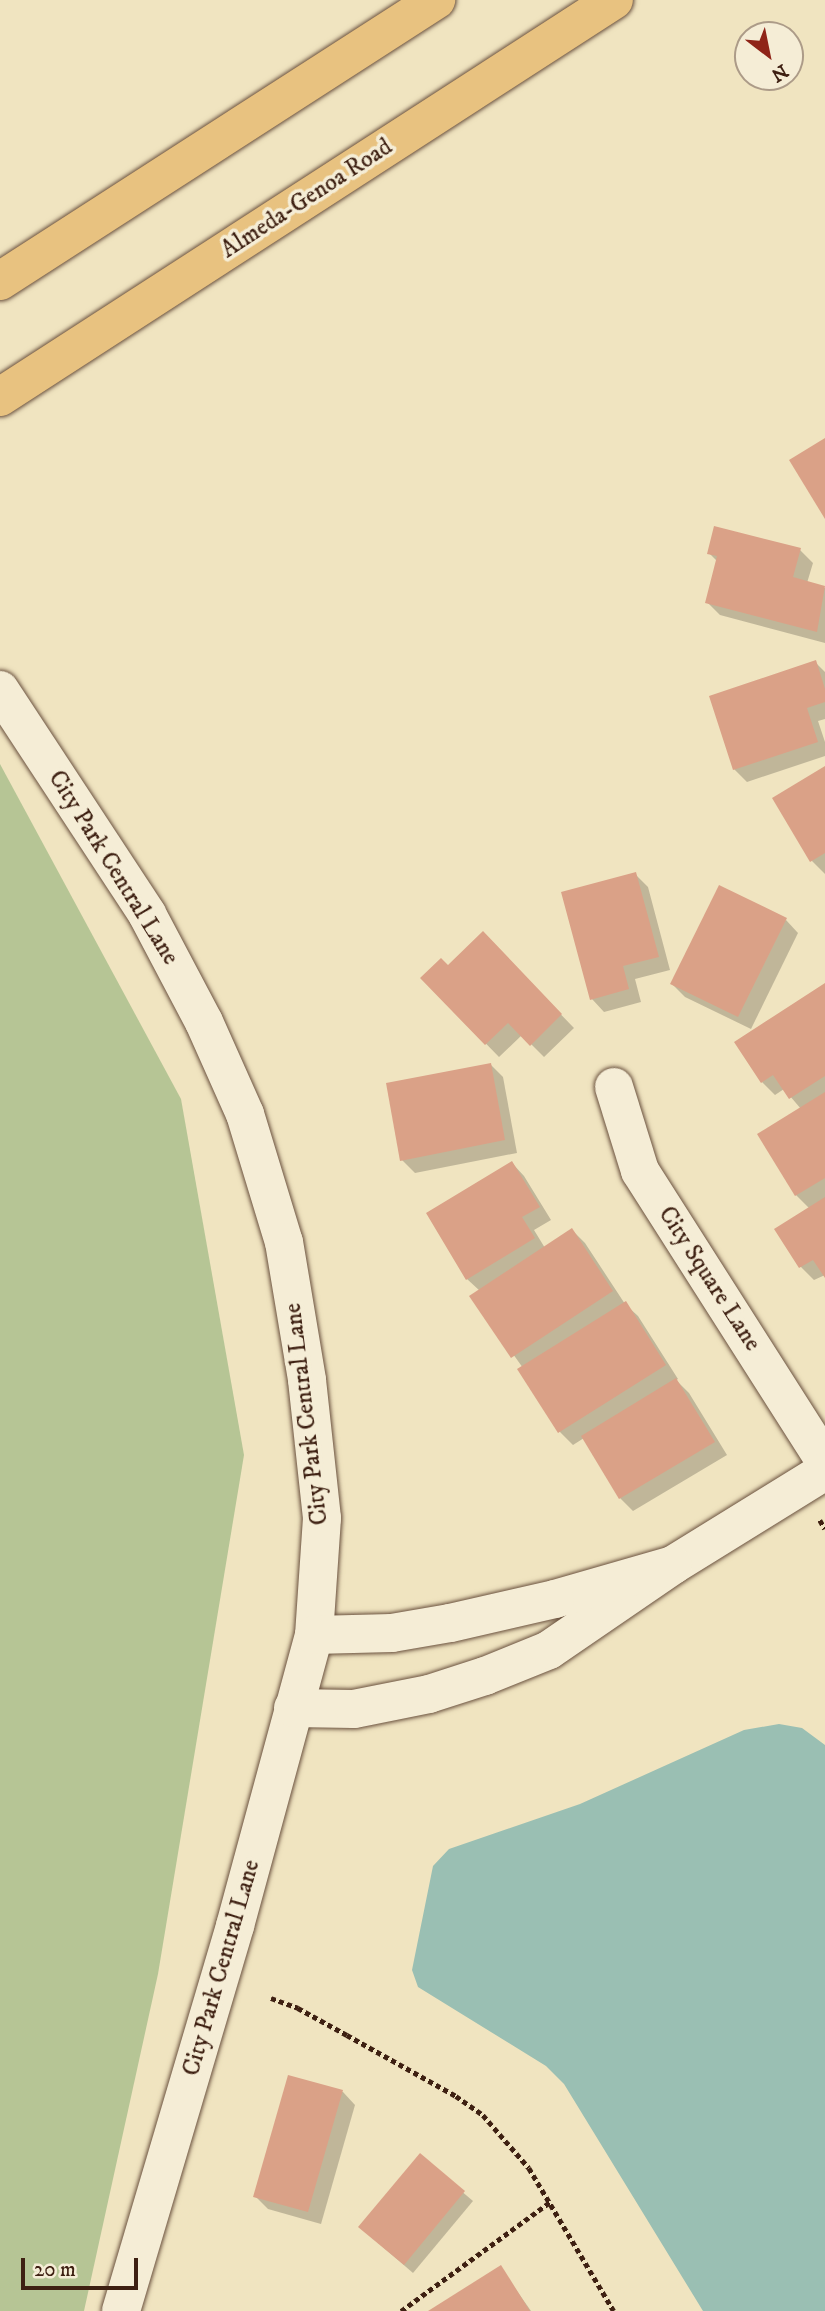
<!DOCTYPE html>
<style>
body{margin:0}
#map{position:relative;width:825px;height:2311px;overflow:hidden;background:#f0e4c0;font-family:"IM FELL DW Pica",serif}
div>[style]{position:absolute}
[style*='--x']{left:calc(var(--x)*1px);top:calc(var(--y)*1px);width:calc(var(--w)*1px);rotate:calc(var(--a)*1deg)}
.green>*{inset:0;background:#b6c595}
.water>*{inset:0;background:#9abfb3}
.shadow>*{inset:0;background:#0003}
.building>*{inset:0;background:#daa187}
.path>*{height:4.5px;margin-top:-2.25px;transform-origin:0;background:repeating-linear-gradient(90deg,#3e2012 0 5px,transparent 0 8.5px)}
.roads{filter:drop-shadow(0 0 2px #6a513e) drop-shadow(0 0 2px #6a513e)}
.minor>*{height:38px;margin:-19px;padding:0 19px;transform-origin:19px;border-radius:19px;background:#f5edd6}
.major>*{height:38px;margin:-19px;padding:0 19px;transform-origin:19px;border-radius:19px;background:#e8c280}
span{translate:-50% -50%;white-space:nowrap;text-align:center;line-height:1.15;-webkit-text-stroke:7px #f5edd6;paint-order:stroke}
.street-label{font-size:24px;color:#3e2012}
.north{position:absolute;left:734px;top:21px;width:70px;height:70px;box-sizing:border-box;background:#f5edd6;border:2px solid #ac9b88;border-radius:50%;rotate:148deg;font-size:19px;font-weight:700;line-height:28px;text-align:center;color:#3e2012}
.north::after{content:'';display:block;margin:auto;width:24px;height:32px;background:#8f2418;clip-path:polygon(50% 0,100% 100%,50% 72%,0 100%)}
.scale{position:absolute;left:21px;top:2258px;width:117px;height:32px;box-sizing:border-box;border:4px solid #3e2012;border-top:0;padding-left:9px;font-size:21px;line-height:24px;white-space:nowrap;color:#3e2012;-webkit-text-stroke:5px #f5edd6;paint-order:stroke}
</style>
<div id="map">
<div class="green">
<i style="clip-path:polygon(0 764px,181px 1099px,244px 1455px,158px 1974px,84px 2311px,0 2311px)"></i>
</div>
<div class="water">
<i style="clip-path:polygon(779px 1724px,802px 1728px,825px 1745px,825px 2311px,703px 2311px,564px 2084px,546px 2066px,418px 1987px,412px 1970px,433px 1866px,449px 1849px,580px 1804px,744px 1730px)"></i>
</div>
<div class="shadow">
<i style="clip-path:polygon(800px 550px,813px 563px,807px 583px,825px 588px,825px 643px,720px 615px,707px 602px,718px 562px,709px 553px)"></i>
<i style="clip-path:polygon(815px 662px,825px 672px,825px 719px,818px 721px,825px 742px,825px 756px,747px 782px,734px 769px)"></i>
<i style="clip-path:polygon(825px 768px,825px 874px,812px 861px)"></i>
<i style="clip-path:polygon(635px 874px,648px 887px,670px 970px,635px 979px,641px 1002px,604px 1012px,592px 999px)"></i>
<i style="clip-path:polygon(786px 920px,798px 933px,751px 1029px,685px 997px,672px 984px)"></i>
<i style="clip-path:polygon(483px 934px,574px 1028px,544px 1057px,522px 1035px,499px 1057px,422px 978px,448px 967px)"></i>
<i style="clip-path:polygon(825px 985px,825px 1275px,814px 1280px,801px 1267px,777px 1230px,810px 1209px,796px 1195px,760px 1134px,801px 1109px,784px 1089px,775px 1095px,762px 1082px)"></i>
<i style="clip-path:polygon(490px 1064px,503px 1077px,517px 1153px,415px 1173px,402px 1160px)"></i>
<i style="clip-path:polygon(512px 1163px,524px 1176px,551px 1220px,534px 1230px,545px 1248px,572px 1230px,585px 1243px,625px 1304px,638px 1316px,678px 1379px,676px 1380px,689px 1393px,727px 1455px,633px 1511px,620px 1498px,584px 1438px,573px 1445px,560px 1432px,520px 1370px,523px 1368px,472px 1297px,480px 1291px,467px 1279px)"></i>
<i style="clip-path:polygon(289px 2077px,343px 2092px,355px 2105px,321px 2224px,268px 2209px,255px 2196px)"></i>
<i style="clip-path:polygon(420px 2156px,473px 2201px,413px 2273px,369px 2235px)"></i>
<i style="clip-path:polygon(500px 2267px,531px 2311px,432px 2311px)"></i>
</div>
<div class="building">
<i style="clip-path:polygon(825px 438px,825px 519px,789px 460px)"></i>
<i style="clip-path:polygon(714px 526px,801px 548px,793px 577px,825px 586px,817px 632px,705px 603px,717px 556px,707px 554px)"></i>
<i style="clip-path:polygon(816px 660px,825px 689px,825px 702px,807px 708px,818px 742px,733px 770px,709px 696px)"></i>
<i style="clip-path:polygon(825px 766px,825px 853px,810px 862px,772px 798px)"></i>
<i style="clip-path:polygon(636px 872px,659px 957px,623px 966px,629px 989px,590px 1000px,561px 892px)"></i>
<i style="clip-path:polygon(719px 885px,787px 918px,738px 1017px,670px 984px)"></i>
<i style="clip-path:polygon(483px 931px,562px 1014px,530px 1046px,508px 1023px,485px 1045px,420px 978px,441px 958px,448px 965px)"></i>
<i style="clip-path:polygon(825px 983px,825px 1076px,789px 1099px,773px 1075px,761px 1083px,734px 1042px)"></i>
<i style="clip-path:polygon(491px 1063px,505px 1140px,400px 1161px,386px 1083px)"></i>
<i style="clip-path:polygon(825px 1092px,825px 1178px,795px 1196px,757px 1134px)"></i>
<i style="clip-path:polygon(512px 1161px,540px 1207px,522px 1217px,535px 1238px,466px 1280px,426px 1213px)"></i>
<i style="clip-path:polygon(825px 1197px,825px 1278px,813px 1260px,799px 1268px,774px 1229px)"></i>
<i style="clip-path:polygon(572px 1228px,613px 1291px,511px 1358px,469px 1296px)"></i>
<i style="clip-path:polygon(626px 1301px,666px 1365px,558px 1433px,517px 1369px)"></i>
<i style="clip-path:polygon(676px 1378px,715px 1442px,619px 1499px,581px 1436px)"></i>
<i style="clip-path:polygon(288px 2075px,343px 2090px,308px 2212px,253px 2197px)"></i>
<i style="clip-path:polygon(420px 2153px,465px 2191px,404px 2265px,358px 2227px)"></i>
<i style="clip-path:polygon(501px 2265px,530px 2311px,428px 2311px)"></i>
</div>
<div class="path">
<i style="--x:820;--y:1520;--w:10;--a:61"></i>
<i style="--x:271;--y:1998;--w:29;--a:20"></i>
<i style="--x:298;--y:2008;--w:56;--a:28.9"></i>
<i style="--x:347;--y:2035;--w:125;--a:29.2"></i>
<i style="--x:456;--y:2096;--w:33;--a:35"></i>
<i style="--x:483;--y:2115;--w:70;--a:49"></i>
<i style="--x:529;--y:2168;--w:166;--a:59.3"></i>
<i style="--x:401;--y:2311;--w:185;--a:-36.2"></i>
</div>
<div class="roads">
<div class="minor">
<i style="--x:0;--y:690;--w:268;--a:56.7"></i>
<i style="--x:147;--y:914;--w:122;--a:62.2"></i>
<i style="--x:204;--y:1022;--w:101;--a:66"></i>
<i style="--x:245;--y:1114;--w:134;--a:73.1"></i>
<i style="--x:284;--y:1242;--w:140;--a:80.5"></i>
<i style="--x:307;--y:1380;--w:139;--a:83.8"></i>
<i style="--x:322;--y:1518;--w:117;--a:93.9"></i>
<i style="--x:314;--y:1635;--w:302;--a:105.2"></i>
<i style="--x:235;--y:1926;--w:402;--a:106.5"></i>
<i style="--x:614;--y:1087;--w:88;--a:72.8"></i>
<i style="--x:640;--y:1171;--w:344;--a:57.5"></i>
<i style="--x:673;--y:1565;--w:179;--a:-31.7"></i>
<i style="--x:293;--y:1708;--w:61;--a:0.9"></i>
<i style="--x:354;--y:1709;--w:76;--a:-11.3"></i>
<i style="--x:429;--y:1694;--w:59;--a:-17.8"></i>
<i style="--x:485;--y:1676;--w:69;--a:-22.1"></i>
<i style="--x:549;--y:1650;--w:150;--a:-34.4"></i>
<i style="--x:673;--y:1565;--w:123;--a:163.9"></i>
<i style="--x:555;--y:1599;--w:108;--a:167.1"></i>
<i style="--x:450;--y:1623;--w:59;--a:170.2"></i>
<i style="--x:392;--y:1633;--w:78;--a:178.5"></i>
</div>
<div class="major">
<i style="--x:0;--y:281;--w:519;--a:-32.8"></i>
<i style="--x:0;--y:397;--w:731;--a:-32.89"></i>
</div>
</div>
<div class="street-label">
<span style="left:307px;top:199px;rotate:-33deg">Almeda-Genoa Road</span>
<span style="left:113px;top:868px;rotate:58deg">City Park Central Lane</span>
<span style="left:709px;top:1279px;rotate:57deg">City Square Lane</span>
<span style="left:307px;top:1414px;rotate:-97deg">City Park Central Lane</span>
<span style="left:222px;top:1968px;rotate:-74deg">City Park Central Lane</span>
</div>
<div class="north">N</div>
<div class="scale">20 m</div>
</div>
